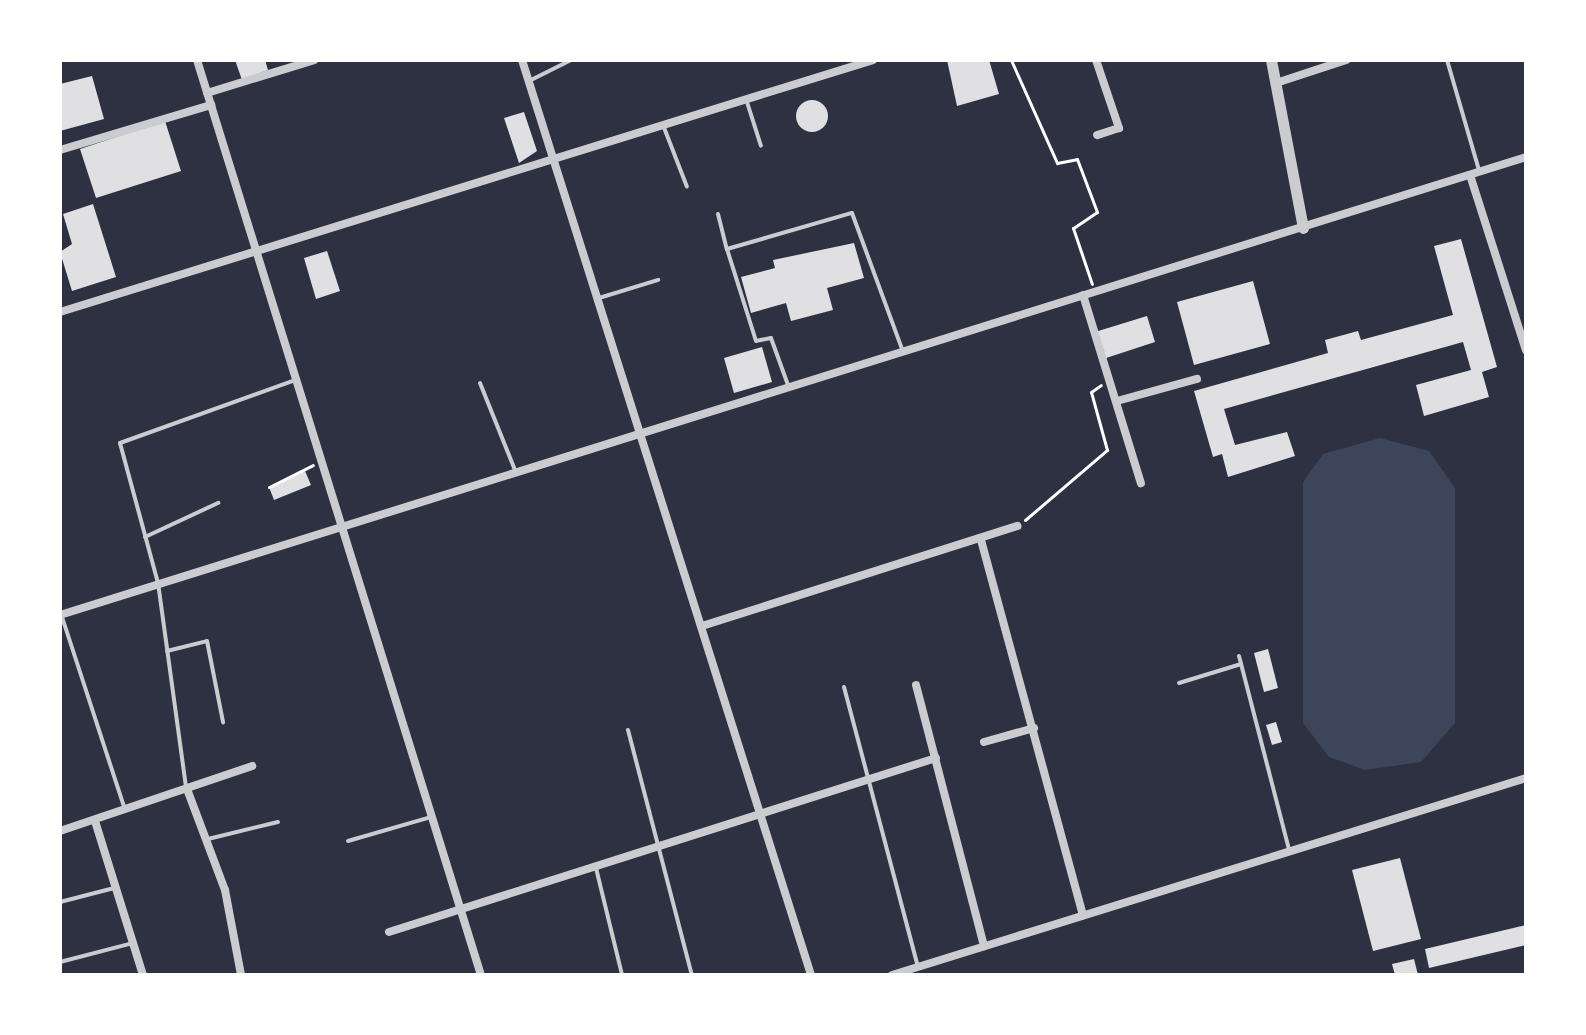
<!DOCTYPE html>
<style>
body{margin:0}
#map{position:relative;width:1586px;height:1035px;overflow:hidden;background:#2d3142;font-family:"Archivo Narrow",sans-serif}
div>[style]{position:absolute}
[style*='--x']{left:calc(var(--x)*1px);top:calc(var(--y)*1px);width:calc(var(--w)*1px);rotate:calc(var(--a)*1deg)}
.green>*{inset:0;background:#3c4559}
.building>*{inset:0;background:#e0e0e3}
.round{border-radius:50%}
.path>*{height:3px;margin:-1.5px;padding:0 1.5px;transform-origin:1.5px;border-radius:1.5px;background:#fff}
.service>*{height:4px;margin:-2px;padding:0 2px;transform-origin:2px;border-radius:2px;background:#caccd0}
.minor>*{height:8px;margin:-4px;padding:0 4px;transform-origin:4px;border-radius:4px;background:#caccd0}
.tertiary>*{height:11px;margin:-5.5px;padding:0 5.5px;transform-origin:5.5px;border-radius:5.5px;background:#caccd0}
span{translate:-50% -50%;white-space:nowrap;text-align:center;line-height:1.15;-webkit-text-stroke:8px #fff;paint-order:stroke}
.frame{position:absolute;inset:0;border:62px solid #fff;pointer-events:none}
</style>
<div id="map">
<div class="green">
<i style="clip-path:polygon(1380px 438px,1429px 451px,1455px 488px,1455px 723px,1421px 762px,1365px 770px,1329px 757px,1303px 723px,1303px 482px,1323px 454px)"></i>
</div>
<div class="building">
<i style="clip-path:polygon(235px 60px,265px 60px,268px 70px,242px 80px)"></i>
<i style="clip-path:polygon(947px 60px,989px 60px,999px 94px,957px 106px)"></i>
<i style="clip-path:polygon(92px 76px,104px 119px,60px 131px,60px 84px)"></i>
<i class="round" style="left:796px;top:100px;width:32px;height:32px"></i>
<i style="clip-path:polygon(524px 112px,537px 151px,519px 163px,504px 118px)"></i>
<i style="clip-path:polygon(165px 121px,181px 171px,96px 198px,80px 149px)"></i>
<i style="clip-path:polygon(93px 204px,116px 277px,72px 291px,60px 252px,72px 244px,63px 214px)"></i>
<i style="clip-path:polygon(1461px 239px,1497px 367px,1482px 372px,1489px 397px,1424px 416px,1416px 385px,1471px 370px,1463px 342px,1224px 409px,1235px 445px,1287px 432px,1295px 456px,1228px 477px,1222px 454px,1213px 457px,1194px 391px,1328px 353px,1325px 340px,1358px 331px,1361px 340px,1453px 315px,1434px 246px)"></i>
<i style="clip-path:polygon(854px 243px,864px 278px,827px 288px,833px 310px,791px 321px,786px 303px,751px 313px,741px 277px,775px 268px,773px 260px)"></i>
<i style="clip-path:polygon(327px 251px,340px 291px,316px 299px,304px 258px)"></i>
<i style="clip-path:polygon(1253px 281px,1270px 344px,1194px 365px,1177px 302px)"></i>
<i style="clip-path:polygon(1147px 316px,1155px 342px,1103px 359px,1095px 332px)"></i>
<i style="clip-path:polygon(762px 347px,772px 382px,734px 393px,724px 358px)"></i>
<i style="clip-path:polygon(305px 471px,311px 485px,274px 500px,269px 487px)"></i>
<i style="clip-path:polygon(1268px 649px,1278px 688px,1264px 692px,1254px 653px)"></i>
<i style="clip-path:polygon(1276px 722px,1282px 742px,1272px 745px,1266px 725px)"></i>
<i style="clip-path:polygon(1400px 858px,1421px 939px,1373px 951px,1352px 870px)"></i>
<i style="clip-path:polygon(1526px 925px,1526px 945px,1429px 968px,1425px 949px)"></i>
<i style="clip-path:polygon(1414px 959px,1418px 975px,1395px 975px,1392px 964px)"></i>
</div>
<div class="path">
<i style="--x:1011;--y:60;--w:113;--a:65.9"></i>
<i style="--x:1057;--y:163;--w:20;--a:-11"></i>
<i style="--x:1077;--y:159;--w:57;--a:69.3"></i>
<i style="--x:1097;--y:212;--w:29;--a:146"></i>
<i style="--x:1073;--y:228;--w:59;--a:71.3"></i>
<i style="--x:269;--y:487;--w:49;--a:-26.6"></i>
<i style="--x:1025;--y:520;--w:108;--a:-40.5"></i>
<i style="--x:1107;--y:450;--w:60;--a:-105.4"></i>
<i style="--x:1091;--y:392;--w:12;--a:-35"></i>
</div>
<div class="service">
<i style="--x:1447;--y:60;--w:115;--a:73.8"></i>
<i style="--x:529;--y:81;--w:47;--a:-26.6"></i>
<i style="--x:746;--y:99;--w:49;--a:72.3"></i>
<i style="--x:663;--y:125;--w:66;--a:68.8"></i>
<i style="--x:718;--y:214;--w:36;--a:76"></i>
<i style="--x:599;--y:298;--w:62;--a:-17"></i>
<i style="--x:480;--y:383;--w:94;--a:68.1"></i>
<i style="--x:788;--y:385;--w:50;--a:-109.9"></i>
<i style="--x:771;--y:338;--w:15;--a:169"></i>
<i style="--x:756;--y:341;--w:96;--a:-107.5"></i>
<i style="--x:727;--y:249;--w:130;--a:-16.1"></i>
<i style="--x:852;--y:213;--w:145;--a:69.8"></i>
<i style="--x:145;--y:537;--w:81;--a:-25"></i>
<i style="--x:62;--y:617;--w:203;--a:71.9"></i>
<i style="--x:167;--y:651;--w:41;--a:-14"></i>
<i style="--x:207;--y:641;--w:83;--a:78.8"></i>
<i style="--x:1239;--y:656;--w:200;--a:75.5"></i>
<i style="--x:1179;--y:683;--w:65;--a:-17"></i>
<i style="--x:844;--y:687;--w:290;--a:75.2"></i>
<i style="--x:628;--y:730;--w:253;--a:75.4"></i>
<i style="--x:186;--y:787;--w:206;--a:-97.8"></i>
<i style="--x:158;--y:583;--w:145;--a:-105.2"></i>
<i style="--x:120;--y:443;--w:183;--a:-19.8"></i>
<i style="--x:208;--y:839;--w:72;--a:-13.7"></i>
<i style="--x:348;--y:841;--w:86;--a:-16.1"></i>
<i style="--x:596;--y:868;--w:110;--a:76.3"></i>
<i style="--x:60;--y:902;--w:56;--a:-14.5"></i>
<i style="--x:60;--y:962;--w:75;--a:-14.6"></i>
</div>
<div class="minor">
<i style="--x:197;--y:60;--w:958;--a:72.76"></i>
<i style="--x:522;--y:60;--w:960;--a:72.47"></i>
<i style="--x:1096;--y:60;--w:72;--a:71.3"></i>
<i style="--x:1119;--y:128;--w:23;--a:162"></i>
<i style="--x:1276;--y:83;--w:74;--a:-18.2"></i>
<i style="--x:207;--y:93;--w:112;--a:-17.1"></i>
<i style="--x:60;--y:150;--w:158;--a:-16.6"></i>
<i style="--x:1470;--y:175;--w:184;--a:72.3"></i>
<i style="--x:1083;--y:295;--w:197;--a:72.9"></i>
<i style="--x:60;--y:312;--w:851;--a:-17.22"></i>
<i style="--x:1117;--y:401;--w:83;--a:-15.4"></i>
<i style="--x:981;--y:540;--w:389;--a:74.8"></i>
<i style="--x:60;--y:615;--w:1536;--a:-17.35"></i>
<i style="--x:702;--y:626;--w:331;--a:-17.6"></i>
<i style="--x:916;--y:685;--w:270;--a:75.4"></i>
<i style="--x:984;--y:742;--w:52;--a:-15.6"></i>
<i style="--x:187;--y:789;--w:108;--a:69.4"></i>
<i style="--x:225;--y:890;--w:86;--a:79.3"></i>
<i style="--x:95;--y:821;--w:161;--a:72.7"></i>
<i style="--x:60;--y:831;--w:203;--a:-18.7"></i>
<i style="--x:389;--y:932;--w:574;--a:-17.65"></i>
<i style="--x:892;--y:975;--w:664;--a:-17.26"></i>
</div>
<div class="tertiary">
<i style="--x:1271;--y:60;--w:171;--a:79.2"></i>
</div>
<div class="frame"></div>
</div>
